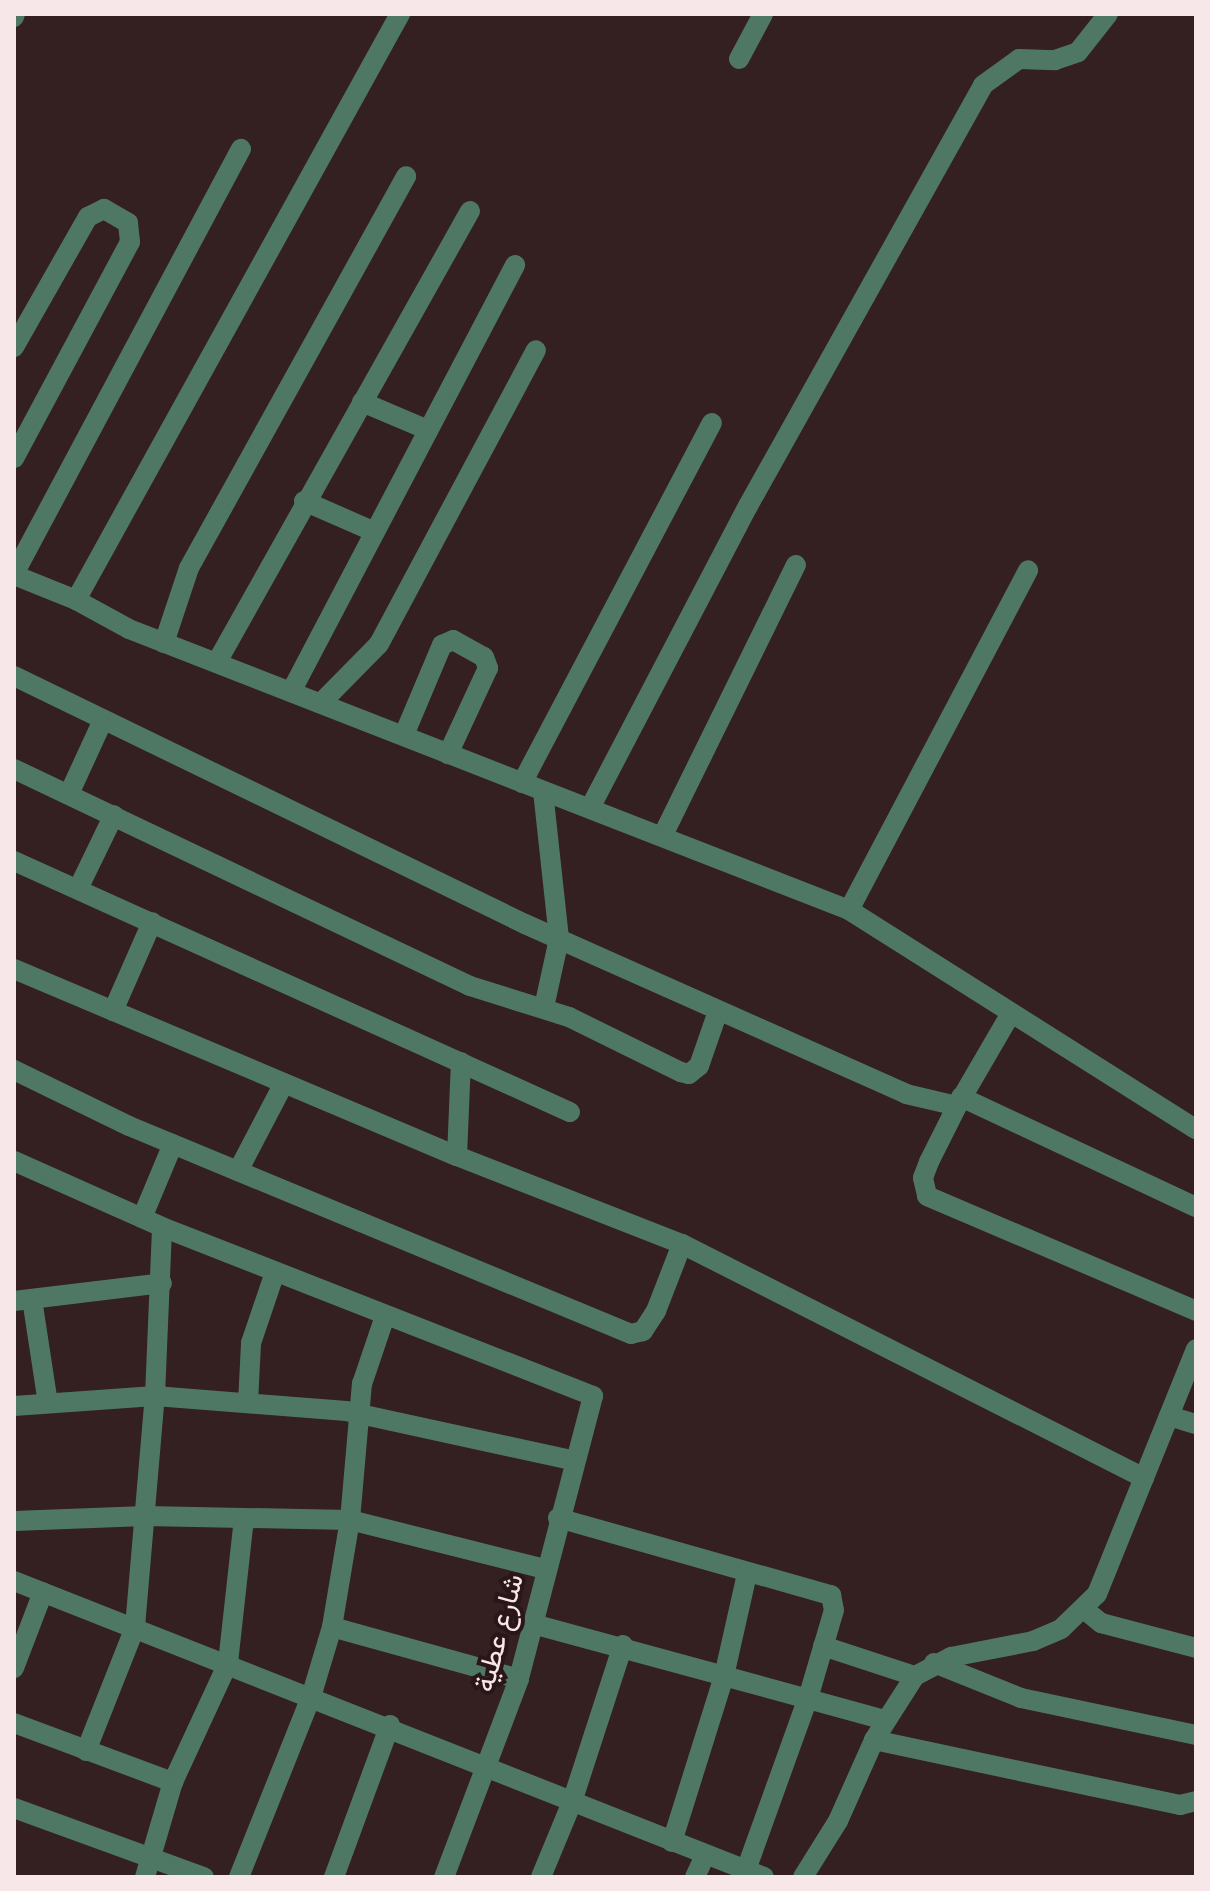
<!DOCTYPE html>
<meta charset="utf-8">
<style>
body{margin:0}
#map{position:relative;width:1210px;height:1891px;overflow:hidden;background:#341f21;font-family:Signika,Vazirmatn,sans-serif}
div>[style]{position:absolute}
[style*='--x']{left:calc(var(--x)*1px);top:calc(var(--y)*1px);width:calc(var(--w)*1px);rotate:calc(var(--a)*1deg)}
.minor>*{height:20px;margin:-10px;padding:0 10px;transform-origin:10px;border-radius:10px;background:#4f7864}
span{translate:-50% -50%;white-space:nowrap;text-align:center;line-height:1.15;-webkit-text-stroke:8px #2a1518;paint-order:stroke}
.street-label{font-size:28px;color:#f7e7e8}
.frame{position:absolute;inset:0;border:16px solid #f7e7e8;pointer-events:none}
</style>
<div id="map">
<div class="minor">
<i style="--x:14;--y:17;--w:3;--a:-72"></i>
<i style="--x:739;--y:59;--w:51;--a:-61.9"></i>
<i style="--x:14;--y:347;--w:150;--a:-60.4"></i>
<i style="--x:88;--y:217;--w:18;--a:-27"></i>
<i style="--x:104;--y:209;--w:28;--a:30"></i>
<i style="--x:128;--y:223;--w:19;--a:84"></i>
<i style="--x:130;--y:242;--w:245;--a:118.2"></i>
<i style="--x:362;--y:402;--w:72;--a:23"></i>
<i style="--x:304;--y:501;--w:77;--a:23.6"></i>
<i style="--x:14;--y:574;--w:482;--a:-61.9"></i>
<i style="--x:14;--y:575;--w:67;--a:22"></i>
<i style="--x:76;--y:600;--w:60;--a:28.7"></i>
<i style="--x:129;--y:629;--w:773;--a:21.32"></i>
<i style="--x:849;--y:910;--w:410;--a:32.3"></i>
<i style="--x:76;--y:600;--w:670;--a:-61.06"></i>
<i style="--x:164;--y:643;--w:79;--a:-71.6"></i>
<i style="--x:189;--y:568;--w:448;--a:-61"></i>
<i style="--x:217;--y:662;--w:517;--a:-60.71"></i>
<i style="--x:14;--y:676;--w:568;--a:25.89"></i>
<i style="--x:525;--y:924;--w:417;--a:24"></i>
<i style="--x:906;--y:1094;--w:52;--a:13.2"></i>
<i style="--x:957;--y:1106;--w:105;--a:-59.8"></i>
<i style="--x:292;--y:690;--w:480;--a:-62.3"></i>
<i style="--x:322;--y:702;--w:81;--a:-45.5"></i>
<i style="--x:379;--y:644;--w:333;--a:-61.9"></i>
<i style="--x:404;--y:735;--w:98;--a:-67.1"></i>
<i style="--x:442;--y:645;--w:12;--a:-24"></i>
<i style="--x:453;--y:640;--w:35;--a:29"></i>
<i style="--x:484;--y:657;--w:12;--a:70"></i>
<i style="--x:488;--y:668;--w:95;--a:114.9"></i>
<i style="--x:14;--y:769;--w:505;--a:25.45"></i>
<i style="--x:470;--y:986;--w:104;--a:17.4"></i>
<i style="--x:569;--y:1017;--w:125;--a:26.2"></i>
<i style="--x:681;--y:1072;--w:8;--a:14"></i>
<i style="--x:689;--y:1074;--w:13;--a:-39"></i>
<i style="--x:699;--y:1066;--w:58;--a:-70.9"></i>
<i style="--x:522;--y:783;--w:407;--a:-62.2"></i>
<i style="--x:543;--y:791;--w:149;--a:83.8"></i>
<i style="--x:559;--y:939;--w:70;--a:102.4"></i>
<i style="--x:69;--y:794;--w:81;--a:-65.3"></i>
<i style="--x:590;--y:808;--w:341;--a:-62.4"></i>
<i style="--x:748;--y:506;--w:482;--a:-60.8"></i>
<i style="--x:983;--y:85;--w:44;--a:-35.8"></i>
<i style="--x:1019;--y:59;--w:36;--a:2"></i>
<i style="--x:1055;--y:60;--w:24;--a:-19"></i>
<i style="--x:1078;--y:52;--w:48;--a:-51.7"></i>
<i style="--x:663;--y:835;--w:301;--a:-63.8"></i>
<i style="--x:14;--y:861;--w:610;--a:24.3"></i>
<i style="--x:78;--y:889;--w:82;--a:-64.1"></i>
<i style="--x:849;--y:910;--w:384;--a:-62.2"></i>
<i style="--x:14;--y:969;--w:481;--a:22.9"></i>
<i style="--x:457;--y:1156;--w:242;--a:21.4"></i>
<i style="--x:682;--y:1244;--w:72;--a:111.2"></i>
<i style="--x:656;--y:1311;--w:24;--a:123"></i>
<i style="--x:643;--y:1331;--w:12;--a:166"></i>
<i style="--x:631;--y:1334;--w:543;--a:-157.49"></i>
<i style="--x:129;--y:1126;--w:128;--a:-154"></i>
<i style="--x:113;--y:1011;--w:97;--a:-66.3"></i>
<i style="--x:961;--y:1097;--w:259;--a:25.1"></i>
<i style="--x:957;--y:1106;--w:63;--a:116.6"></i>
<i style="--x:929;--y:1162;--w:17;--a:111"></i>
<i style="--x:923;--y:1178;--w:18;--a:77"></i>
<i style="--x:927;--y:1196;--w:293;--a:23.1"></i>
<i style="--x:457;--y:1156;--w:94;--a:-87.6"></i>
<i style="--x:14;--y:1161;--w:162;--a:24"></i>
<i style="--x:162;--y:1227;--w:463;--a:21.4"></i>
<i style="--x:593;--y:1396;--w:293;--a:104.7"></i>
<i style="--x:519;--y:1679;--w:212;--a:110.7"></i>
<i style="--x:238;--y:1171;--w:99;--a:-62.4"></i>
<i style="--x:142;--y:1218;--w:80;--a:-67.3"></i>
<i style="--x:682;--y:1244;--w:518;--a:26.86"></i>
<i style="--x:32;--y:1299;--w:105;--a:81.3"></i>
<i style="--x:14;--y:1301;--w:149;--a:-6.9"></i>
<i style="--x:248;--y:1403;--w:60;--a:-87.1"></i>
<i style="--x:251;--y:1343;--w:75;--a:-71.3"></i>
<i style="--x:14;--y:1406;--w:141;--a:-4.1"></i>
<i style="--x:155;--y:1396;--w:192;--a:4.5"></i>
<i style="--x:346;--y:1411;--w:234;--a:12.3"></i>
<i style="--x:1169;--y:1416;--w:28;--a:17"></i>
<i style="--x:558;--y:1518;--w:284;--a:15.8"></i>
<i style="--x:831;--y:1595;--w:15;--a:79"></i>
<i style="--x:834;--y:1610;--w:89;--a:106.4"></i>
<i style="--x:809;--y:1695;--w:189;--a:109.8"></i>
<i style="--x:14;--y:1521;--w:131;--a:-2.2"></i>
<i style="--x:145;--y:1516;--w:205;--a:1.1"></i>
<i style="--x:350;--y:1520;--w:201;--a:14.1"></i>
<i style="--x:14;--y:1581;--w:806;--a:21.54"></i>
<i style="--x:1085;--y:1610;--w:21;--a:39"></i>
<i style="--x:1101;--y:1623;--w:98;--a:14.7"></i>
<i style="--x:533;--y:1624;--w:198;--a:15.2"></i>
<i style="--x:724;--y:1676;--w:105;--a:-77.3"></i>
<i style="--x:332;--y:1627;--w:194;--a:15.5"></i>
<i style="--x:823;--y:1646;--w:97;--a:18.1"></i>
<i style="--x:934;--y:1663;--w:94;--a:21.9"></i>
<i style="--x:1021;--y:1698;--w:179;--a:11.9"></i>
<i style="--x:14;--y:1668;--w:81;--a:-69.1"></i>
<i style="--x:14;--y:1723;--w:170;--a:20.4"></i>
<i style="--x:173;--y:1782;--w:131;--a:-65.2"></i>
<i style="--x:228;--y:1663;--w:145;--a:-83.7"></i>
<i style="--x:874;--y:1740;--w:313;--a:12"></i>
<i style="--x:1180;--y:1805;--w:16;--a:-14"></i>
<i style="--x:86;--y:1751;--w:133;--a:-68.4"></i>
<i style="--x:135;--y:1627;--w:232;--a:-85.1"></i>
<i style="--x:155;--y:1396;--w:169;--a:-87.6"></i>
<i style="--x:14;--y:1808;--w:202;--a:20"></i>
<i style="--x:672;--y:1842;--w:174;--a:-72.6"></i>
<i style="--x:724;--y:1676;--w:167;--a:15.3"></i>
<i style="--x:145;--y:1877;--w:99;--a:-73.6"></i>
<i style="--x:239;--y:1877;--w:194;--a:-68.2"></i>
<i style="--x:311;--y:1697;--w:73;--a:-73.3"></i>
<i style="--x:332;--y:1627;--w:109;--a:-80.5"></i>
<i style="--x:350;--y:1520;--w:137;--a:-85"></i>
<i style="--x:362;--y:1384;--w:72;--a:-71.3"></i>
<i style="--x:334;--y:1877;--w:162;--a:-69.8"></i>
<i style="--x:541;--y:1877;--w:81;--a:-67.5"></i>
<i style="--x:572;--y:1802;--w:165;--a:-72"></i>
<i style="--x:695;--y:1877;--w:23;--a:-65"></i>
<i style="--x:803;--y:1877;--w:66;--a:-58"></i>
<i style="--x:838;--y:1821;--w:89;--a:-66"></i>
<i style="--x:874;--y:1740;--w:76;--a:-57.4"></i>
<i style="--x:915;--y:1676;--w:41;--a:-27.8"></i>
<i style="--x:951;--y:1657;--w:84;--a:-11"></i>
<i style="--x:1033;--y:1641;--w:30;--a:-23"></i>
<i style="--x:1061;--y:1629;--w:50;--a:-44.2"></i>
<i style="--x:1097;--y:1594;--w:264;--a:-68"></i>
</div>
<div class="street-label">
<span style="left:499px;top:1633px;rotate:-75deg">شارع عطية</span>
</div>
<div class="frame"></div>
</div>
